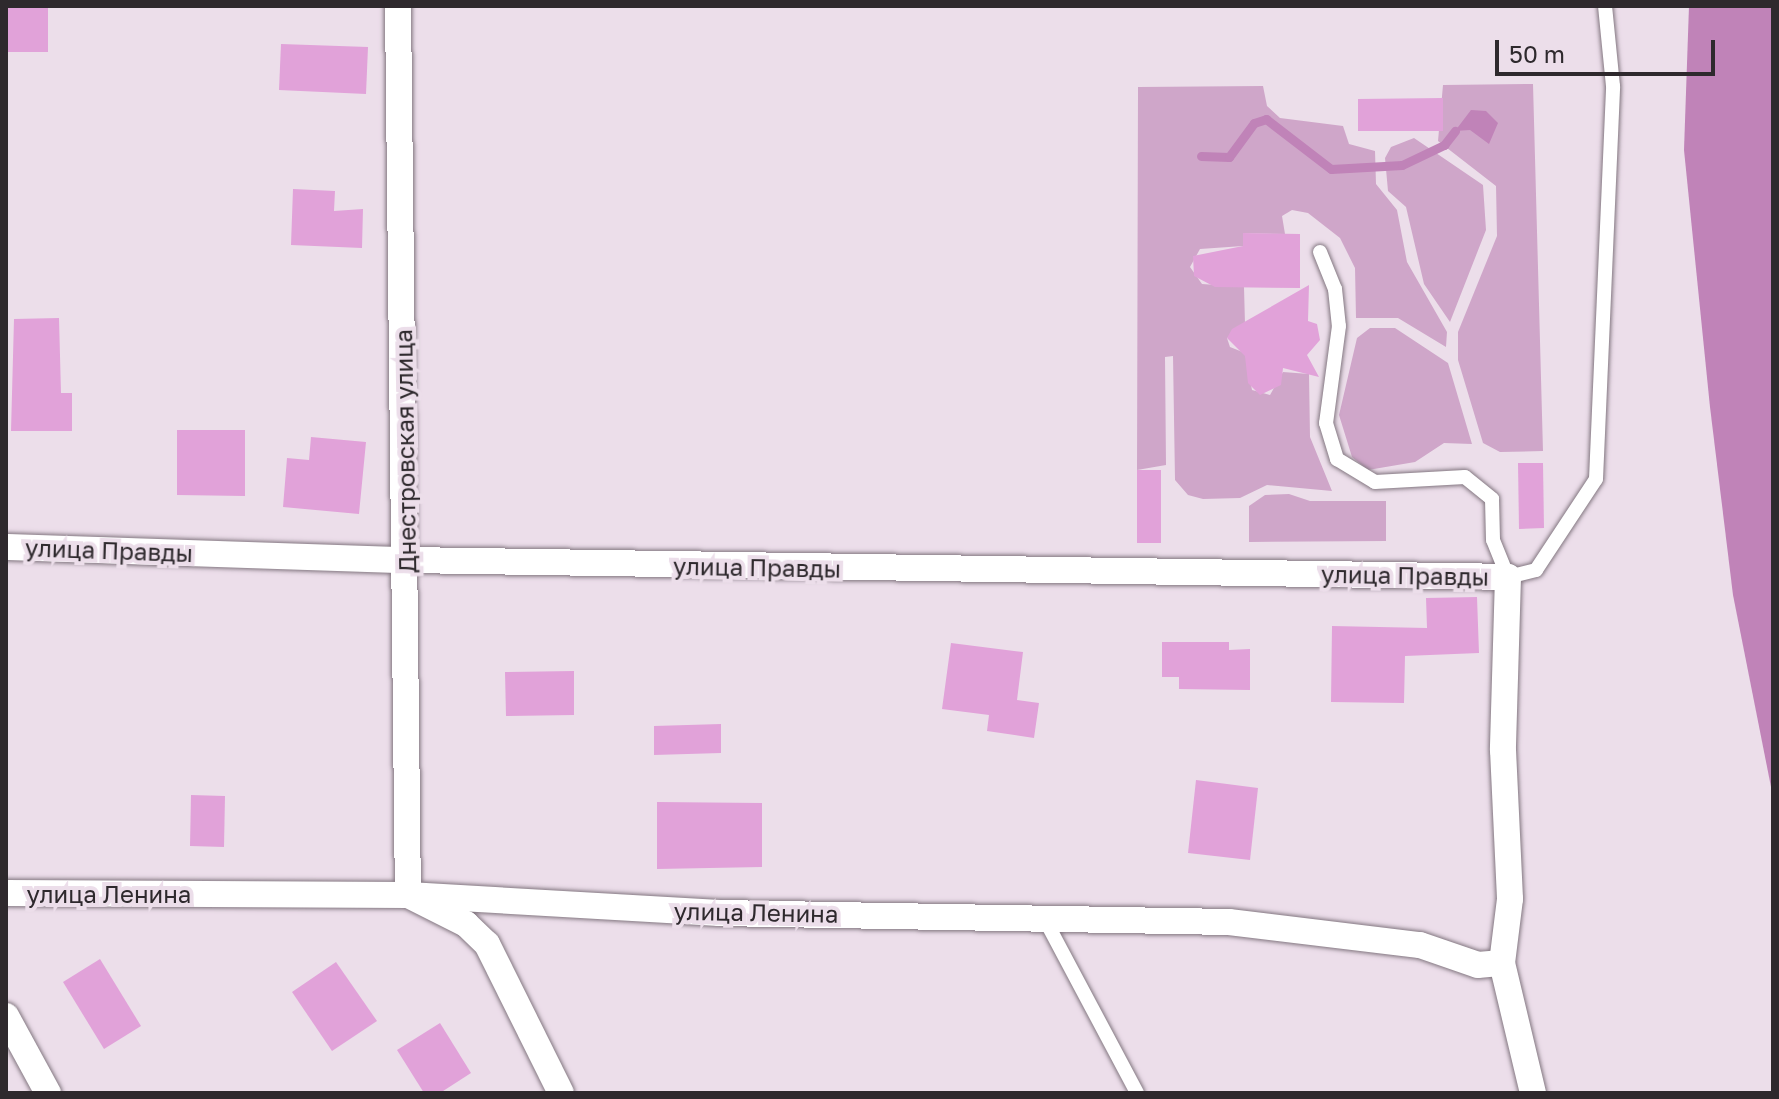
<!DOCTYPE html>
<meta charset="utf-8">
<style>
body{margin:0}
#map{position:relative;width:1779px;height:1099px;overflow:hidden;background:#ecdeea;font-family:"Golos Text",sans-serif}
div>[style]{position:absolute}
[style*='--x']{left:calc(var(--x)*1px);top:calc(var(--y)*1px);width:calc(var(--w)*1px);rotate:calc(var(--a)*1deg)}
.green>*{inset:0;background:#cfa6c9}
.water>*{inset:0;background:#c083b8}
.stream>*{height:9px;margin:-4.5px;padding:0 4.5px;transform-origin:4.5px;border-radius:4.5px;background:#c083b8}
.building>*{inset:0;background:#e1a2d9}
.roads{filter:drop-shadow(0 0 2px #837781) drop-shadow(0 0 2px #837781)}
.service>*{height:14px;margin:-7px;padding:0 7px;transform-origin:7px;border-radius:7px;background:#fff}
.minor>*{height:26px;margin:-13px;padding:0 13px;transform-origin:13px;border-radius:13px;background:#fff}
span{translate:-50% -50%;white-space:nowrap;text-align:center;line-height:1.15;-webkit-text-stroke:8px #ecdeea;paint-order:stroke}
.street-label{font-size:24px;color:#2e292d}
.frame{position:absolute;inset:0;border:8px solid #2e292d;pointer-events:none}
.scale{position:absolute;left:1495px;top:40px;width:220px;height:36px;box-sizing:border-box;border:4px solid #2e292d;border-top:0;padding-left:10px;font-size:24px;line-height:28px;white-space:nowrap;color:#2e292d;-webkit-text-stroke:6px #ecdeea;paint-order:stroke}
</style>
<div id="map">
<div class="green">
<i style="clip-path:polygon(1533px 84px,1543px 451px,1500px 452px,1483px 443px,1458px 360px,1458px 332px,1497px 236px,1496px 186px,1438px 141px,1443px 85px)"></i>
<i style="clip-path:polygon(1263px 86px,1267px 106px,1280px 118px,1343px 126px,1349px 144px,1375px 151px,1376px 184px,1397px 210px,1407px 262px,1447px 332px,1446px 347px,1398px 318px,1356px 318px,1355px 268px,1340px 238px,1308px 213px,1292px 210px,1282px 216px,1285px 234px,1243px 233px,1243px 246px,1200px 249px,1190px 267px,1202px 284px,1244px 287px,1245px 324px,1227px 338px,1230px 347px,1245px 353px,1252px 390px,1270px 395px,1283px 372px,1309px 374px,1310px 437px,1332px 491px,1267px 485px,1240px 498px,1203px 499px,1188px 495px,1175px 480px,1173px 356px,1165px 357px,1166px 465px,1137px 470px,1138px 87px)"></i>
<i style="clip-path:polygon(1414px 138px,1483px 185px,1486px 230px,1450px 322px,1424px 284px,1406px 207px,1388px 191px,1385px 158px,1391px 147px)"></i>
<i style="clip-path:polygon(1370px 328px,1395px 328px,1448px 363px,1472px 444px,1444px 443px,1415px 462px,1368px 470px,1352px 457px,1339px 415px,1357px 338px)"></i>
<i style="clip-path:polygon(1289px 494px,1310px 501px,1386px 501px,1386px 541px,1249px 542px,1249px 506px,1265px 495px)"></i>
</div>
<div class="water">
<i style="clip-path:polygon(1689px 6px,1773px 6px,1773px 797px,1733px 595px,1710px 407px,1684px 150px)"></i>
<i style="clip-path:polygon(1471px 110px,1486px 111px,1498px 123px,1489px 144px,1470px 130px,1455px 131px)"></i>
</div>
<div class="stream">
<i style="--x:1201;--y:156;--w:28;--a:2"></i>
<i style="--x:1229;--y:157;--w:42;--a:-53.7"></i>
<i style="--x:1254;--y:123;--w:13;--a:-18"></i>
<i style="--x:1266;--y:119;--w:82;--a:37.6"></i>
<i style="--x:1331;--y:169;--w:71;--a:-3.2"></i>
<i style="--x:1402;--y:165;--w:47;--a:-25.5"></i>
<i style="--x:1444;--y:145;--w:18;--a:-52"></i>
</div>
<div class="building">
<i style="clip-path:polygon(6px 6px,48px 6px,48px 52px,6px 52px)"></i>
<i style="clip-path:polygon(281px 44px,368px 47px,366px 94px,279px 90px)"></i>
<i style="clip-path:polygon(1443px 98px,1443px 131px,1358px 131px,1358px 99px)"></i>
<i style="clip-path:polygon(293px 189px,335px 191px,334px 211px,363px 209px,362px 248px,291px 245px)"></i>
<i style="clip-path:polygon(1243px 233px,1300px 234px,1300px 288px,1215px 287px,1194px 276px,1193px 256px,1243px 246px)"></i>
<i style="clip-path:polygon(1309px 285px,1308px 321px,1317px 324px,1320px 340px,1307px 355px,1319px 377px,1283px 368px,1281px 385px,1260px 395px,1248px 383px,1245px 356px,1227px 338px,1232px 329px)"></i>
<i style="clip-path:polygon(59px 318px,61px 393px,72px 393px,72px 431px,11px 431px,14px 319px)"></i>
<i style="clip-path:polygon(177px 430px,245px 430px,245px 496px,177px 495px)"></i>
<i style="clip-path:polygon(311px 437px,366px 442px,359px 514px,283px 507px,287px 458px,309px 460px)"></i>
<i style="clip-path:polygon(1518px 463px,1543px 463px,1544px 528px,1519px 529px)"></i>
<i style="clip-path:polygon(1137px 470px,1161px 470px,1161px 543px,1137px 543px)"></i>
<i style="clip-path:polygon(1477px 597px,1479px 653px,1405px 656px,1404px 703px,1331px 702px,1332px 626px,1427px 628px,1426px 598px)"></i>
<i style="clip-path:polygon(1162px 642px,1229px 642px,1229px 650px,1250px 649px,1250px 690px,1179px 689px,1179px 677px,1162px 677px)"></i>
<i style="clip-path:polygon(951px 643px,1023px 652px,1017px 700px,1039px 703px,1034px 738px,987px 731px,989px 715px,942px 709px)"></i>
<i style="clip-path:polygon(574px 671px,574px 715px,506px 716px,505px 672px)"></i>
<i style="clip-path:polygon(721px 724px,721px 753px,654px 755px,654px 726px)"></i>
<i style="clip-path:polygon(1196px 780px,1258px 788px,1250px 860px,1188px 853px)"></i>
<i style="clip-path:polygon(191px 795px,225px 796px,224px 847px,190px 846px)"></i>
<i style="clip-path:polygon(657px 802px,762px 803px,762px 867px,657px 869px)"></i>
<i style="clip-path:polygon(100px 959px,141px 1026px,104px 1049px,63px 982px)"></i>
<i style="clip-path:polygon(336px 962px,377px 1021px,332px 1051px,292px 992px)"></i>
<i style="clip-path:polygon(440px 1023px,471px 1073px,440px 1093px,424px 1093px,397px 1050px)"></i>
</div>
<div class="roads">
<div class="service">
<i style="--x:1320;--y:252;--w:40;--a:68"></i>
<i style="--x:1335;--y:289;--w:37;--a:84"></i>
<i style="--x:1339;--y:326;--w:98;--a:97.6"></i>
<i style="--x:1326;--y:423;--w:38;--a:73"></i>
<i style="--x:1337;--y:459;--w:44;--a:31.2"></i>
<i style="--x:1375;--y:482;--w:90;--a:-3.2"></i>
<i style="--x:1465;--y:477;--w:35;--a:39"></i>
<i style="--x:1492;--y:499;--w:41;--a:88.6"></i>
<i style="--x:1493;--y:540;--w:40;--a:68"></i>
<i style="--x:1508;--y:577;--w:29;--a:-14"></i>
<i style="--x:1536;--y:570;--w:109;--a:-56.6"></i>
<i style="--x:1596;--y:479;--w:393;--a:-87.5"></i>
<i style="--x:1613;--y:86;--w:80;--a:-95.7"></i>
<i style="--x:1043;--y:916;--w:200;--a:62"></i>
</div>
<div class="minor">
<i style="--x:398;--y:6;--w:889;--a:89.36"></i>
<i style="--x:408;--y:895;--w:65;--a:26.6"></i>
<i style="--x:466;--y:924;--w:29;--a:44"></i>
<i style="--x:487;--y:944;--w:166;--a:63.6"></i>
<i style="--x:6;--y:547;--w:401;--a:1.9"></i>
<i style="--x:407;--y:560;--w:1101;--a:0.88"></i>
<i style="--x:1508;--y:577;--w:173;--a:91.7"></i>
<i style="--x:1503;--y:750;--w:149;--a:87.3"></i>
<i style="--x:1510;--y:899;--w:64;--a:97.1"></i>
<i style="--x:1502;--y:963;--w:134;--a:76.6"></i>
<i style="--x:6;--y:893;--w:402;--a:0.3"></i>
<i style="--x:408;--y:895;--w:312;--a:3.3"></i>
<i style="--x:719;--y:913;--w:510;--a:1.01"></i>
<i style="--x:1229;--y:922;--w:192;--a:6.9"></i>
<i style="--x:1420;--y:945;--w:61;--a:19"></i>
<i style="--x:1478;--y:965;--w:24;--a:-5"></i>
<i style="--x:6;--y:1016;--w:88;--a:61.4"></i>
</div>
</div>
<div class="street-label">
<span style="left:405px;top:451px;rotate:-91deg">Днестровская улица</span>
<span style="left:109px;top:550px;rotate:2deg">улица Правды</span>
<span style="left:757px;top:567px;rotate:1deg">улица Правды</span>
<span style="left:1405px;top:575px;rotate:1deg">улица Правды</span>
<span style="left:109px;top:894px">улица Ленина</span>
<span style="left:756px;top:912px;rotate:1deg">улица Ленина</span>
</div>
<div class="frame"></div>
<div class="scale">50 m</div>
</div>
